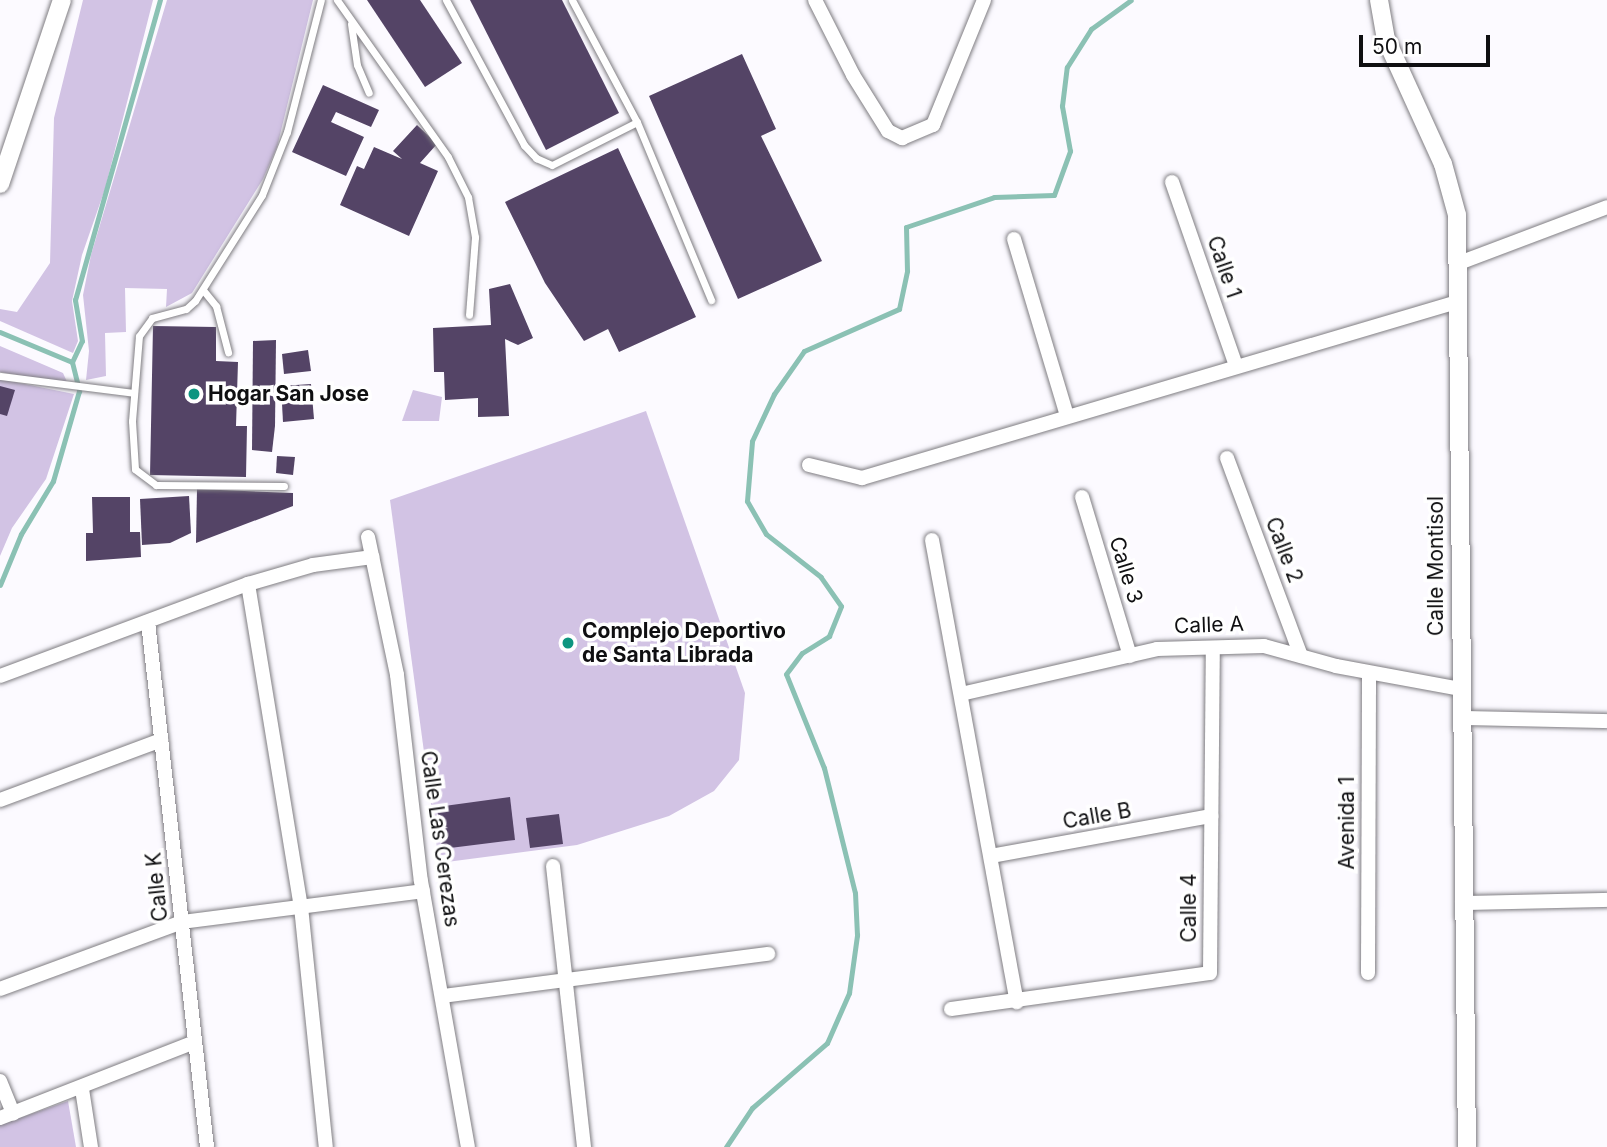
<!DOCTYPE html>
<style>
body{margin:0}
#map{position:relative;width:1607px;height:1147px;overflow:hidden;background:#fcfaff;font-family:Inter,sans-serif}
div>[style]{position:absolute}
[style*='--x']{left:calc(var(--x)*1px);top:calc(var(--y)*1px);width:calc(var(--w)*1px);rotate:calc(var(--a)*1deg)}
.green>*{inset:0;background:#d2c3e4}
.stream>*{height:5px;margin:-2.5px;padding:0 2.5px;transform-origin:2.5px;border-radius:2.5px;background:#8bc1b4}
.building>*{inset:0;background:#544466}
.roads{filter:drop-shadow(0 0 2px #7f7d82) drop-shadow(0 0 2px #7f7d82)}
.service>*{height:7px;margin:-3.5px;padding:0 3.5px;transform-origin:3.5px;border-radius:3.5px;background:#fff}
.minor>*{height:14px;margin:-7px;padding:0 7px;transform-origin:7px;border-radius:7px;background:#fff}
.tertiary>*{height:18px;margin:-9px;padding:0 9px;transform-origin:9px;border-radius:9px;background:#fff}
.dots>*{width:19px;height:19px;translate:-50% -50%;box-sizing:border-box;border:4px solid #fff;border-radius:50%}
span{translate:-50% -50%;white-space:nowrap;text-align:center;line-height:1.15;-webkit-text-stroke:7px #fff;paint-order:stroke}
.street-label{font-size:21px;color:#0f0f11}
.poi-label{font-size:21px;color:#0f0f11;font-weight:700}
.left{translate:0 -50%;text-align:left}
.scale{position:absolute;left:1359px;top:35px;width:131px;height:32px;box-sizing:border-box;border:4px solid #0f0f11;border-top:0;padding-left:9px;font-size:21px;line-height:24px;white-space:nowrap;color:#0f0f11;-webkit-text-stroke:5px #fff;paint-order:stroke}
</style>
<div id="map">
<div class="green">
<i style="clip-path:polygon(83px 0,153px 0,105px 189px,82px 255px,72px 301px,78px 341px,73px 353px,0 321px,0 309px,17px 312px,50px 263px,54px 118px)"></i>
<i style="clip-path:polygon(167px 0,313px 0,277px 147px,263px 179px,192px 293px,166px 307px,167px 289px,125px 288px,126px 332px,105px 333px,106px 376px,86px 380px,89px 351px,83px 295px,91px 255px)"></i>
<i style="clip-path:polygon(0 346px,63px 373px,68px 384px,0 372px)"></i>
<i style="clip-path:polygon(0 379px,74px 394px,46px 479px,12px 528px,0 556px)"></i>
<i style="clip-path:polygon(413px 390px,442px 397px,439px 421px,402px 421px)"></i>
<i style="clip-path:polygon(646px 411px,745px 693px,739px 760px,714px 791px,669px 816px,577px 845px,439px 863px,390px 500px)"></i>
<i style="clip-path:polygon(68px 1101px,76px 1147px,0 1147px,0 1125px)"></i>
</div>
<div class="stream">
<i style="--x:0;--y:332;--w:78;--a:22.6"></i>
<i style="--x:72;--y:362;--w:30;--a:76"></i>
<i style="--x:79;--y:391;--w:94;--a:106.1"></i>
<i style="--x:53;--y:481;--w:62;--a:121.1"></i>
<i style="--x:21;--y:534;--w:55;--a:112.4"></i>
<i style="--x:72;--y:362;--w:23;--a:-65"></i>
<i style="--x:82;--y:341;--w:42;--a:-99.7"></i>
<i style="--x:75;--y:300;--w:312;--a:-74.2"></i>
<i style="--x:726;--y:1147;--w:47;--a:-56.3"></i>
<i style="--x:752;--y:1108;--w:99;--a:-40.9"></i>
<i style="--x:827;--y:1043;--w:55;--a:-66.3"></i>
<i style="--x:849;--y:993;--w:59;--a:-82.1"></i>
<i style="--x:857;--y:935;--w:42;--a:-92.7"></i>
<i style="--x:855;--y:893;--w:129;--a:-103.9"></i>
<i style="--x:824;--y:768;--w:101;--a:-112"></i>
<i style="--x:786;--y:674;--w:26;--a:-53"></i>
<i style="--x:802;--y:653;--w:32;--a:-32"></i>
<i style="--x:829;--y:636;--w:32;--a:-68"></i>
<i style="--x:841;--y:606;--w:35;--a:-125"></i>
<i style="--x:821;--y:577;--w:70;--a:-142"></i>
<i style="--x:766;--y:534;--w:38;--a:-120"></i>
<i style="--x:747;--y:501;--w:60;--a:-85.2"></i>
<i style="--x:752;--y:441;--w:52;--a:-64.9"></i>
<i style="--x:774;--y:394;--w:52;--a:-55.1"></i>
<i style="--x:804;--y:351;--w:104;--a:-23.9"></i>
<i style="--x:899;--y:309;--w:39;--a:-78"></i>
<i style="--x:907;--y:271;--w:44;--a:-91.3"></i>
<i style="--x:906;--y:227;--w:93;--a:-18.8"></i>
<i style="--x:994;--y:197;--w:60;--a:-1.9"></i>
<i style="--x:1054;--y:195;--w:47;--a:-70"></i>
<i style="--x:1070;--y:151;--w:46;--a:-100.1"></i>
<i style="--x:1062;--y:106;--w:39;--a:-83"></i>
<i style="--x:1067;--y:67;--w:45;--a:-57.7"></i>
<i style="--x:1091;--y:29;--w:49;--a:-35.9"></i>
</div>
<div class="building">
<i style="clip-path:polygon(367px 0,420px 0,462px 63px,425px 87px)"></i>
<i style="clip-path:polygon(470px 0,562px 0,619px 113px,546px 150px)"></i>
<i style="clip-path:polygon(742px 54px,776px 129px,761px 136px,822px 261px,738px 299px,649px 96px)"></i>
<i style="clip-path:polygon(323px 85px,379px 110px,371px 127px,336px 112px,331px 122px,364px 137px,346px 176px,292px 152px)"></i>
<i style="clip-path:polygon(417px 125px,437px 144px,420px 163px,438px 171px,409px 236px,340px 205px,357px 166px,364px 169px,374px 147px,402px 159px,393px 151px)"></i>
<i style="clip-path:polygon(618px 148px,696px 317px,619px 352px,608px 329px,584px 341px,545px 283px,505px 202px)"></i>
<i style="clip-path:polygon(510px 284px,533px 338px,518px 345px,505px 339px,509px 416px,478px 417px,478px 398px,445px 400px,444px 372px,434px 372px,433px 328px,491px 325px,489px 289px)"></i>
<i style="clip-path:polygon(153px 326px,216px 327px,216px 361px,238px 362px,236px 426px,247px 426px,246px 477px,150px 475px)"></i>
<i style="clip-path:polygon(276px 340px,275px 426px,272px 452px,252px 450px,253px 341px)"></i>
<i style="clip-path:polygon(308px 350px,311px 371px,284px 374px,282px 354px)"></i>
<i style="clip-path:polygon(311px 384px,314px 419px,283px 422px,281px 386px)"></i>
<i style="clip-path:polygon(0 386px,15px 390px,7px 416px,0 414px)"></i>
<i style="clip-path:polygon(277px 456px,295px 457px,293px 475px,276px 473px)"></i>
<i style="clip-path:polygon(197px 489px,293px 493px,293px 506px,196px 543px)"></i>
<i style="clip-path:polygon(189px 496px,191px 533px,170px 543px,142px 545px,140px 499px)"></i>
<i style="clip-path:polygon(92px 497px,130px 497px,130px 532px,140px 532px,141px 557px,86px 561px,86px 533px,93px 533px)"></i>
<i style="clip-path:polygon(510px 797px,515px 840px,442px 849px,437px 807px)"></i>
<i style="clip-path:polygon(559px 814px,563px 844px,530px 848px,526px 818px)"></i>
</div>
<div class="roads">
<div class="service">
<i style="--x:337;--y:0;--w:192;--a:54.7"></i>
<i style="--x:448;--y:157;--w:45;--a:63.4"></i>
<i style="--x:468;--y:197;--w:41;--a:80.1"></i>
<i style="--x:475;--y:237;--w:78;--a:94.4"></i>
<i style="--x:446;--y:0;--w:165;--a:61.7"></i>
<i style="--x:524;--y:145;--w:18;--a:47"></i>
<i style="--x:536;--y:158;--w:17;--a:24"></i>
<i style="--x:552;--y:165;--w:95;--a:-26.8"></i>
<i style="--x:572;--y:0;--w:138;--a:62"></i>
<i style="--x:637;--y:122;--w:193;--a:67.4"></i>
<i style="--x:351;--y:24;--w:41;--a:81.7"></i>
<i style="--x:357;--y:65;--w:30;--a:67"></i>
<i style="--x:203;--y:290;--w:21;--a:51"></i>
<i style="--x:216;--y:306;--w:48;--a:75.4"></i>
<i style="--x:0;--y:376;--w:135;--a:7.2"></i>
<i style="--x:284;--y:486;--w:128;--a:-179.6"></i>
<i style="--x:156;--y:485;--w:26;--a:-143"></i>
<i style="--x:135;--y:469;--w:48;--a:-93.6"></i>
<i style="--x:132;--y:421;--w:85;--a:-85.3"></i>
<i style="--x:139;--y:336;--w:22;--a:-54"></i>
<i style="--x:152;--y:318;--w:35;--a:-15"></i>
<i style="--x:186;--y:309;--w:12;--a:-42"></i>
<i style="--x:195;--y:301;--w:125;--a:-57.7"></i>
<i style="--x:262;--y:195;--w:68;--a:-68.4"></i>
<i style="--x:287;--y:132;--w:136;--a:-75.6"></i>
</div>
<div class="minor">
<i style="--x:815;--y:0;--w:84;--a:63.1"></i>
<i style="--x:853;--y:75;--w:66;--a:58"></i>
<i style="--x:888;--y:131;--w:16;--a:27"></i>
<i style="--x:902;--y:138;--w:34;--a:-23"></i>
<i style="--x:933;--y:125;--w:135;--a:-67.8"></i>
<i style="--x:1172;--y:182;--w:195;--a:70.8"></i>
<i style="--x:1014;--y:239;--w:185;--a:73.3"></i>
<i style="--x:1459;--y:263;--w:158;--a:-20.7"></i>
<i style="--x:1227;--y:458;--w:211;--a:69.5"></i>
<i style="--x:809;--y:465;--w:55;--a:13.8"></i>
<i style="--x:862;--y:478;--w:620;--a:-16.48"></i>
<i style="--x:1082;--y:497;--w:166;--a:73.2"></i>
<i style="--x:368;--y:537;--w:141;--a:78.1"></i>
<i style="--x:397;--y:675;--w:207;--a:83.4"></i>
<i style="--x:421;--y:881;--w:270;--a:80"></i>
<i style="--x:932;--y:540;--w:470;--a:79.6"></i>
<i style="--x:248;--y:584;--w:327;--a:80.7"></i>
<i style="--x:301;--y:907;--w:241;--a:84.1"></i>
<i style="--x:148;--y:622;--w:528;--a:83.59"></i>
<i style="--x:0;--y:676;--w:265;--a:-20.4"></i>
<i style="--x:248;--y:584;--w:68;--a:-16.3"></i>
<i style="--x:313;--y:565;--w:60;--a:-7.7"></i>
<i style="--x:961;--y:694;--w:201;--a:-12.9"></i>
<i style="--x:1157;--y:649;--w:107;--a:-1.6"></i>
<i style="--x:1264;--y:646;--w:75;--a:15.5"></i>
<i style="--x:1336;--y:666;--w:126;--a:10.5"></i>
<i style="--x:1461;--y:718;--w:146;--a:1.2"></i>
<i style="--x:0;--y:800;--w:172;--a:-20.4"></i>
<i style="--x:991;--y:856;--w:224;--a:-10.3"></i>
<i style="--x:553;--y:866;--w:283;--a:83.7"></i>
<i style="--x:1462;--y:903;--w:145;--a:-1.2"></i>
<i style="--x:1368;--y:973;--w:300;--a:-89.8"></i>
<i style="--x:0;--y:989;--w:194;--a:-20.2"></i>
<i style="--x:182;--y:922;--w:243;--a:-7.3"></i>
<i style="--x:443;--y:996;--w:328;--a:-7.4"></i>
<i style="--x:951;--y:1009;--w:261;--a:-7.9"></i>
<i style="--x:1210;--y:973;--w:325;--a:-89.5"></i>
<i style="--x:0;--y:1081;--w:35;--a:68"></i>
<i style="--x:82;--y:1089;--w:59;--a:81.2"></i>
<i style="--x:0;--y:1118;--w:209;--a:-21.3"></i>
</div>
<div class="tertiary">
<i style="--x:1379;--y:0;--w:40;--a:80"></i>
<i style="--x:1386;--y:39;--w:137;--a:65.5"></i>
<i style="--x:1443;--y:164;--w:53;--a:74.6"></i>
<i style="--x:1457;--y:215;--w:932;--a:89.39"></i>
<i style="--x:0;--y:184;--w:194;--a:-71.4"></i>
</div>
</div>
<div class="dots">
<i style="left:194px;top:394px;background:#0d9580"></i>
<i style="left:568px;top:643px;background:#0d9580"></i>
</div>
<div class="street-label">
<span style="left:1224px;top:267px;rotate:71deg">Calle 1</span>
<span style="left:1284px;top:550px;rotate:69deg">Calle 2</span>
<span style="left:1436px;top:566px;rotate:-90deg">Calle Montisol</span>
<span style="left:1126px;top:570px;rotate:73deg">Calle 3</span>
<span style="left:1209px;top:625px;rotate:-2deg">Calle A</span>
<span style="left:1097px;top:816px;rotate:-10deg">Calle B</span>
<span style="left:1347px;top:823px;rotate:-90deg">Avenida 1</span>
<span style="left:440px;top:839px;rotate:82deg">Calle Las Cerezas</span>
<span style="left:157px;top:887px;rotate:-96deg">Calle K</span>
<span style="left:1189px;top:908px;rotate:-90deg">Calle 4</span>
</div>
<div class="poi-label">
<span class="left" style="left:208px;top:394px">Hogar San Jose</span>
<span class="left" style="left:582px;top:643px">Complejo Deportivo<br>de Santa Librada</span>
</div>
<div class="scale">50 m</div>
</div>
